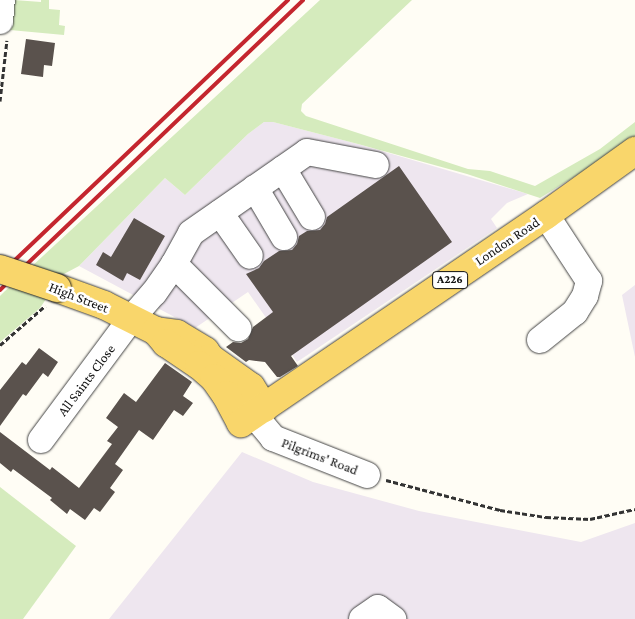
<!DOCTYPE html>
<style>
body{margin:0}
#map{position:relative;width:635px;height:619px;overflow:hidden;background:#fffdf5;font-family:"Crimson Pro",serif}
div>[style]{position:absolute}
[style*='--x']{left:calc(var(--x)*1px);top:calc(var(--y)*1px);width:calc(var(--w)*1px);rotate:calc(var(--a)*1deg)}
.industrial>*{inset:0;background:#eee6ef}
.green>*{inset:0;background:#d5ebbd}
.building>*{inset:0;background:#5a524d}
.path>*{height:3px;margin-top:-1.5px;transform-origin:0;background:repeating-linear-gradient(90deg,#333 0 5px,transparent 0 7.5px)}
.roads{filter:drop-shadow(0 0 1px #444) drop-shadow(0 0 1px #444)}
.minor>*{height:26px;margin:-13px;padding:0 13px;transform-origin:13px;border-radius:13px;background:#fff}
.major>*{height:28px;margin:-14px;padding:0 14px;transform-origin:14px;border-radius:14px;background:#f9d66b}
.rail>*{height:4px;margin:-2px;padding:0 2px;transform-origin:2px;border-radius:2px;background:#c4262e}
.bridges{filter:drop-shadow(0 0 1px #222) drop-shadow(0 0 1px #222)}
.major-bridge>*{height:28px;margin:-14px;padding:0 14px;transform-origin:14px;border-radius:14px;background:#f9d66b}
span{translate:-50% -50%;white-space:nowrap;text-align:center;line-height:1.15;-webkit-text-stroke:5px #fff;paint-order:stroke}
.shield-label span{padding:1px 4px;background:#fff;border:1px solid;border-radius:4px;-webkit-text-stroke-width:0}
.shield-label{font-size:12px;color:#111;font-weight:700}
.street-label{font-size:14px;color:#111}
</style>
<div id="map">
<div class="industrial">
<i style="clip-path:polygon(264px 122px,273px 122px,358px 144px,528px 194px,507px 203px,491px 219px,497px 228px,297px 362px,248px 292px,195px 328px,79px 266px,165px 178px,185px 195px,248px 134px)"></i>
<i style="clip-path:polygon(635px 285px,635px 357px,622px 295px)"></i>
<i style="clip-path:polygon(242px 452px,313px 482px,419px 511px,581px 542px,635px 523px,635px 619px,109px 619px)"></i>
</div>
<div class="green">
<i style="clip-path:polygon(14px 0,41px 2px,41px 0,49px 0,49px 9px,60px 10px,59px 25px,65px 26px,64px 35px,10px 30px)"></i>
<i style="clip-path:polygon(320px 0,412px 0,302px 104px,301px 111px,306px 116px,468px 169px,490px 171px,535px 186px,600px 149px,635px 122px,635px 139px,540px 198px,467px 174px,358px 144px,273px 122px,264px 122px,248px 134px,185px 195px,165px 178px,79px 266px,62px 275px,40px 308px,0 342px,0 296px,4px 292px)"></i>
<i style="clip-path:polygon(0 487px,76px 546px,23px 619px,0 619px)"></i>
</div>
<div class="building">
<i style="clip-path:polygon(26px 39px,55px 43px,52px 66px,44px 65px,43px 77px,21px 74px)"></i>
<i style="clip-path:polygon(399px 166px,452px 242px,291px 356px,298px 366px,280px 377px,277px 377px,265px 362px,249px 360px,246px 362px,226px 347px,233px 342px,241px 343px,248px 339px,253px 327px,273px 312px,246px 274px,259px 268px,264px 261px,279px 251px,292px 250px,297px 244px,299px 236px,307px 231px,320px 230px,325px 224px,327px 217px)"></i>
<i style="clip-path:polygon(134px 218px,165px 236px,140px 280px,127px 273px,123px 281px,96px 265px,103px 252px,111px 257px)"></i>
<i style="clip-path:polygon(39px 348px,58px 362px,48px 377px,43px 373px,26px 396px,23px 394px,0 426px,0 390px,22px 362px,26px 365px)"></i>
<i style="clip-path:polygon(165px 363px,192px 382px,183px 396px,193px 403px,183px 416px,174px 410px,153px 440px,139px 430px,115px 464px,123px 470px,110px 488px,115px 492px,100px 512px,94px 508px,85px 520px,70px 509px,67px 514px,50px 500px,52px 498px,13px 469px,11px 472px,0 463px,0 432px,50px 470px,52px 467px,79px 488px,112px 444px,107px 441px,118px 427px,106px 418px,124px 393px,136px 402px)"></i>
</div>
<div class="path">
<i style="--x:0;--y:101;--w:61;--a:-83.5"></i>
<i style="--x:0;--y:345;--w:60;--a:-40.9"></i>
<i style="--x:386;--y:480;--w:118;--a:14.7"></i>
<i style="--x:500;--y:510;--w:47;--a:8.7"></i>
<i style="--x:546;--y:517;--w:44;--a:2.6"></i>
<i style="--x:590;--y:519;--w:46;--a:-12.5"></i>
</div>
<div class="roads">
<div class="minor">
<i style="--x:0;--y:21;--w:21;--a:-85"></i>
<i style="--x:283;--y:169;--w:56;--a:58.9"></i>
<i style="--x:255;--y:188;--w:57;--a:59.4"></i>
<i style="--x:220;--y:213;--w:52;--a:55.1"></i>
<i style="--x:174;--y:264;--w:91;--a:45"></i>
<i style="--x:540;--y:340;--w:45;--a:-38.7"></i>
<i style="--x:575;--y:312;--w:19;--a:-58"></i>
<i style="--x:585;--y:296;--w:16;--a:-75"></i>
<i style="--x:589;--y:281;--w:79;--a:-123.1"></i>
<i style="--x:254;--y:415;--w:30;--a:50"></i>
<i style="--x:273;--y:438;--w:101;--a:21.5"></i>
<i style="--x:41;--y:440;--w:151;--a:-53.4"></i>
<i style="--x:131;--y:319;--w:35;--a:-49"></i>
<i style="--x:154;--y:293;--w:35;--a:-55"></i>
<i style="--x:174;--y:264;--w:35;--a:-61"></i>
<i style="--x:191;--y:233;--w:141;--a:-34.9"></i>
<i style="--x:307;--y:152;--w:70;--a:10.7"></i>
<i style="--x:362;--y:619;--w:19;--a:-35"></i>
<i style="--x:378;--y:608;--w:19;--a:36"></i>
</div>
<div class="major">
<i style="--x:57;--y:288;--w:50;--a:19.9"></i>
<i style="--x:104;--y:305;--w:58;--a:26.6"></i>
<i style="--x:156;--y:331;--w:21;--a:8"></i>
<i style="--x:177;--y:334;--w:33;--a:31"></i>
<i style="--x:205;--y:351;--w:9;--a:54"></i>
<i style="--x:210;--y:358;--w:50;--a:35.3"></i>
<i style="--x:251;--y:387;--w:25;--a:58"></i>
<i style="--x:156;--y:331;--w:16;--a:50"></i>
<i style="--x:166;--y:343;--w:40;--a:34"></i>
<i style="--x:199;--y:365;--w:20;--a:41"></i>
<i style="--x:214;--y:378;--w:21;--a:55"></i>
<i style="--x:226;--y:395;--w:32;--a:62"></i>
<i style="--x:241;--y:423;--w:369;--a:-34.3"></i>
<i style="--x:546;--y:215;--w:110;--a:-35.7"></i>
</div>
</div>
<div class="rail">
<i style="--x:15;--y:260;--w:377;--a:-43.6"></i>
<i style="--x:26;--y:265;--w:383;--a:-43.7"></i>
<i style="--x:0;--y:290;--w:7;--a:-45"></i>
</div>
<div class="bridges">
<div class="major-bridge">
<i style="--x:0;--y:269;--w:60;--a:18.4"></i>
</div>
</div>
<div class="shield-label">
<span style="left:450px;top:280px">A226</span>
</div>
<div class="street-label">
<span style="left:507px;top:241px;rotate:-34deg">London Road</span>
<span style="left:79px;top:297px;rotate:21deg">High Street</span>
<span style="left:86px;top:380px;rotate:-53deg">All Saints Close</span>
<span style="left:320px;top:456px;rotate:21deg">Pilgrims' Road</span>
</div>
</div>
